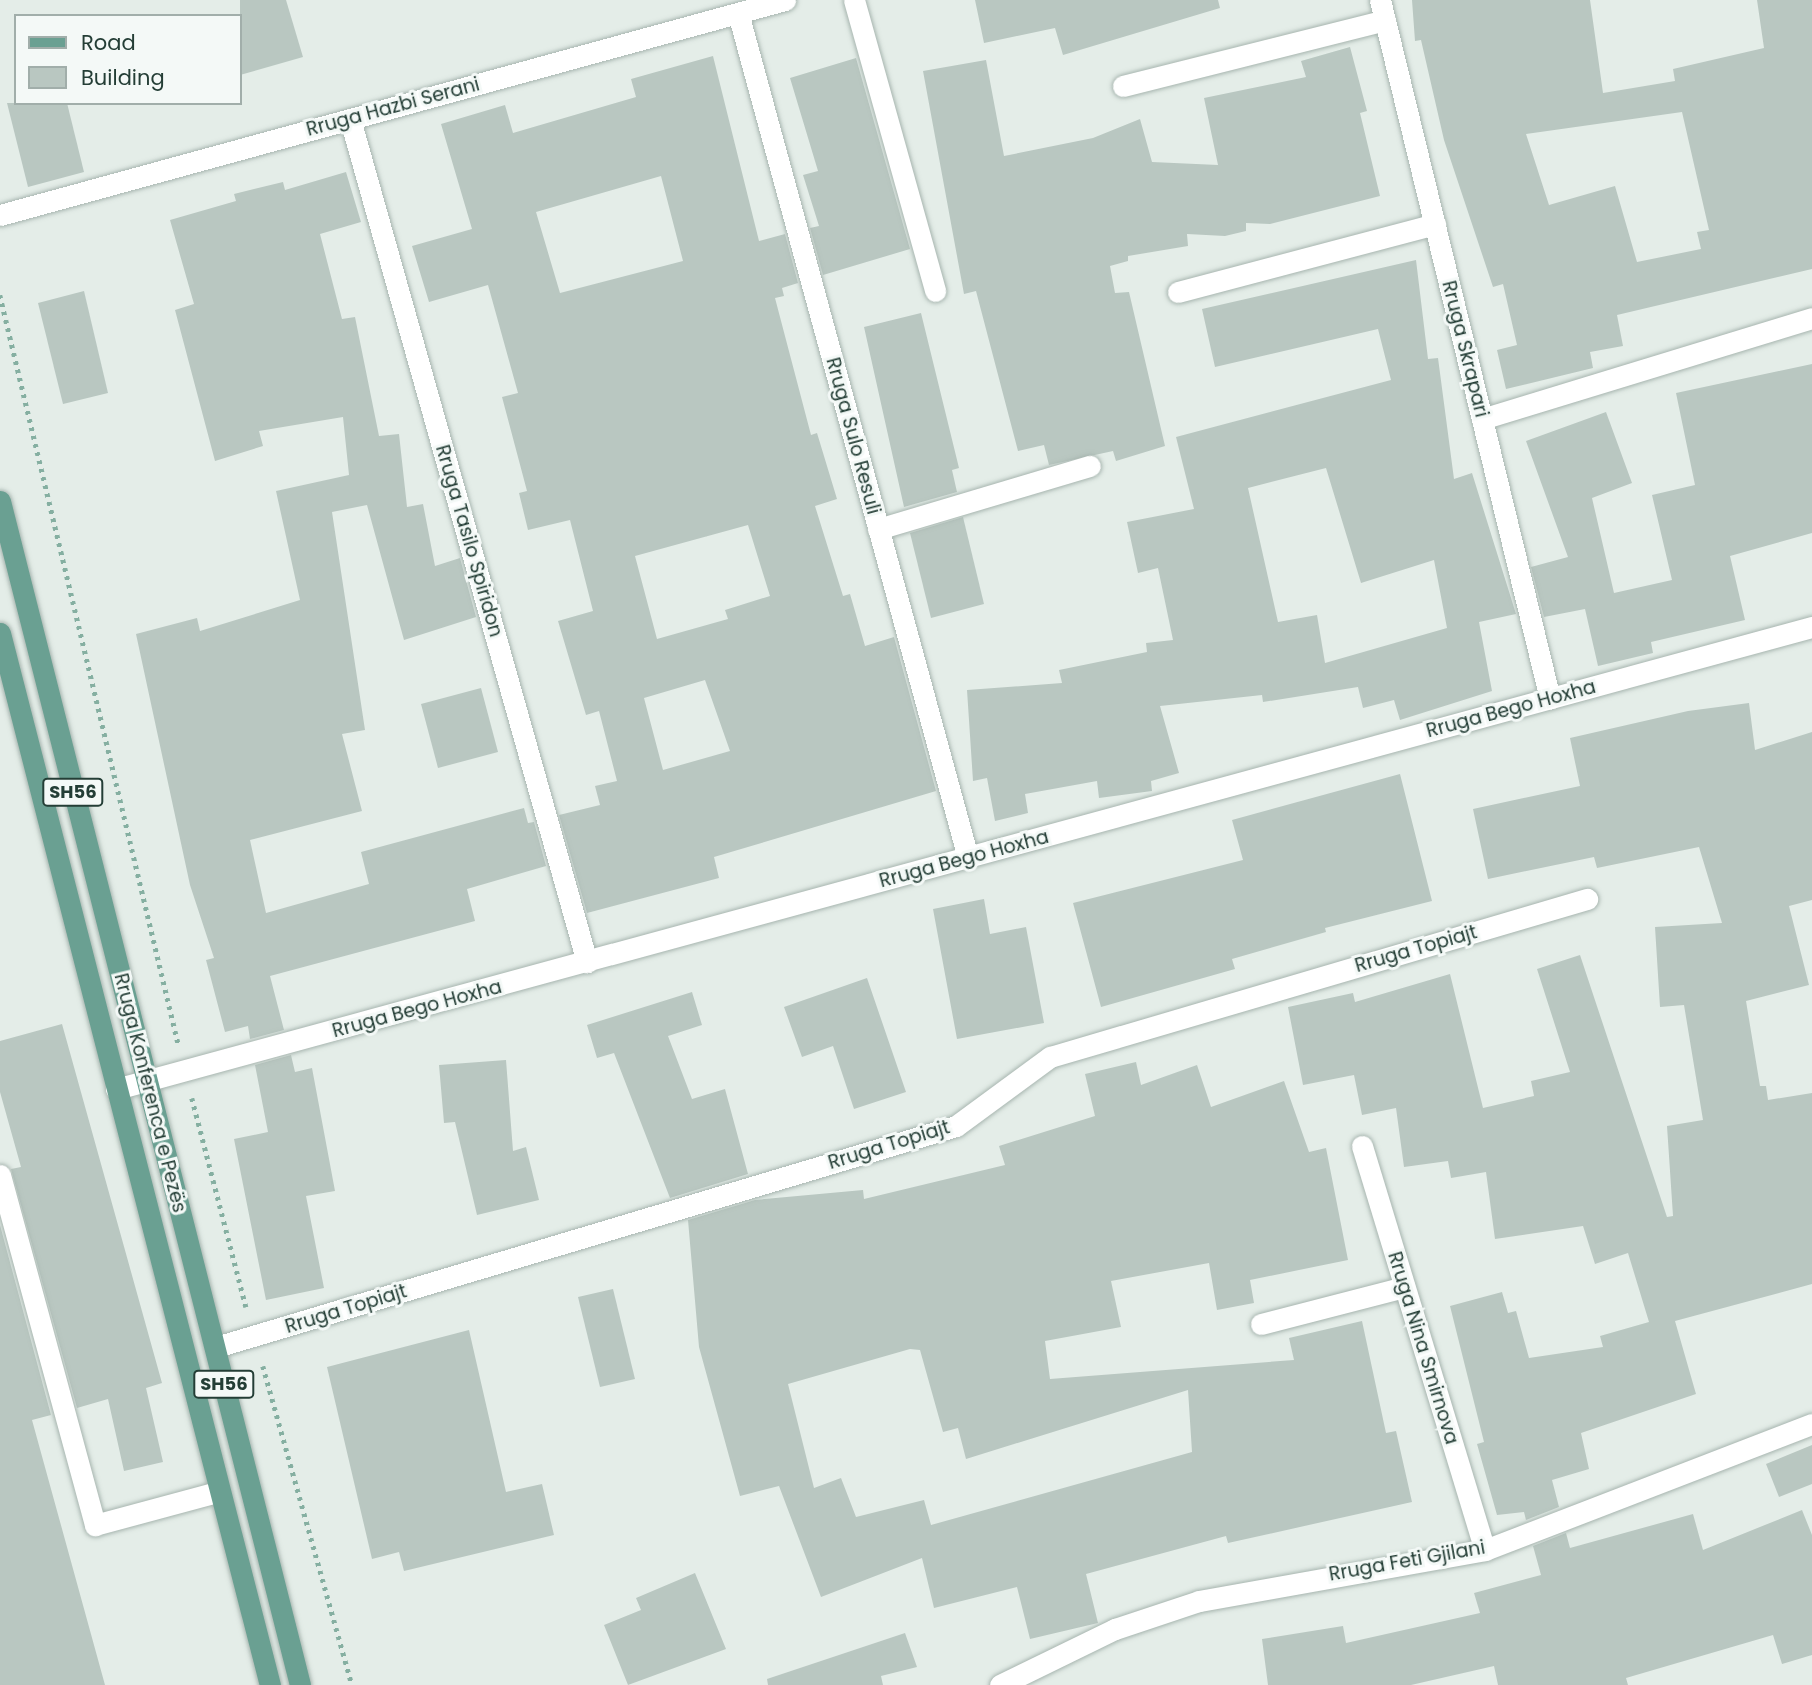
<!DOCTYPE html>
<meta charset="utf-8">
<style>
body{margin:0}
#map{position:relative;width:1812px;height:1685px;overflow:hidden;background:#e4ede8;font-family:Poppins,sans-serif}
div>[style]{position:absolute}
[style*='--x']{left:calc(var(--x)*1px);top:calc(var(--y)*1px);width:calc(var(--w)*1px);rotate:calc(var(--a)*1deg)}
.building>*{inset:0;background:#b9c7c1}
.path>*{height:4.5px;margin-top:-2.25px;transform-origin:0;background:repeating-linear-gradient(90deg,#85afa1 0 3.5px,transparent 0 8.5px)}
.roads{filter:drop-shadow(0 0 2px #a7b5af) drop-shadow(0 0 2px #a7b5af)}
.service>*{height:21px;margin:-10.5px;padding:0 10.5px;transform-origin:10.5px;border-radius:10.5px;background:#fff}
.minor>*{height:21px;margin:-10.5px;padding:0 10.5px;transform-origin:10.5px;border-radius:10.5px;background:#fff}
.tertiary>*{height:21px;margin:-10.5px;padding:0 10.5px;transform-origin:10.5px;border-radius:10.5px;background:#fff}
.primary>*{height:21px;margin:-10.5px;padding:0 10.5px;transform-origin:10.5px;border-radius:10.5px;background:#6aa092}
span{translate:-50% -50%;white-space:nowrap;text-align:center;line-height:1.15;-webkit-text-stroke:6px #f4f9f7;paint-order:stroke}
.shield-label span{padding:2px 5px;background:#f4f9f7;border:2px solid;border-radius:5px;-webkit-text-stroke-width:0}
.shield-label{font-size:18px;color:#243e36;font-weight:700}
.street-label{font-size:19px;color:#243e36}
.legend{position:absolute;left:14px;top:14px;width:228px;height:91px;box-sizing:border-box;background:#f4f9f7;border:2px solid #a1aeaa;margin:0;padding:9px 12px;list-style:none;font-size:21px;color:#243e36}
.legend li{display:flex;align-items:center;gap:14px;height:35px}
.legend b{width:35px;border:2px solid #a1aeaa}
</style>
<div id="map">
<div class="building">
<i style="clip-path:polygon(240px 0,286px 0,303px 57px,240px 75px)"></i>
<i style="clip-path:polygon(975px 0,1218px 0,1220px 8px,1063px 55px,1055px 28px,984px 43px)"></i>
<i style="clip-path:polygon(evenodd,1412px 0,1590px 0,1603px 93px,1675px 81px,1673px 69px,1764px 48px,1757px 0,1812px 0,1812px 269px,1617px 315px,1623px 346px,1590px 352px,1593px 368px,1506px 389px,1497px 350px,1517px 345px,1503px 284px,1493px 287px,1444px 140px,1421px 40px,1415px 41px,1412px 0,1682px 112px,1709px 230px,1697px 232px,1701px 249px,1637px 262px,1615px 186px,1549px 205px,1526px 134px,1682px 112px)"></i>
<i style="clip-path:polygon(1350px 47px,1367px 111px,1360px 113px,1380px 196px,1270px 224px,1246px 223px,1246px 231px,1225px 236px,1187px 234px,1188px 246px,1128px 256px,1128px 261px,1110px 266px,1115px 293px,1129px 292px,1165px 446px,1116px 461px,1113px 451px,1049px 465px,1044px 445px,1018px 451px,976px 291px,964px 294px,923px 71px,986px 60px,1004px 156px,1093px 138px,1140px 119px,1152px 162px,1218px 165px,1204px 98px,1306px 77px,1301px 61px)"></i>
<i style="clip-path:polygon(evenodd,713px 56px,759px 241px,785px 234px,798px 283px,782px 288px,784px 296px,775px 298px,811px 435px,817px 433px,837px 499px,815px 506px,843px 596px,850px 594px,865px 646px,894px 637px,936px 791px,714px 857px,719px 878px,587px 913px,559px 815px,600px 805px,595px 786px,617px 781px,599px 711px,586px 715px,558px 621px,593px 611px,570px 520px,528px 530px,519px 493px,527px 491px,502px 397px,518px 393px,488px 285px,429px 302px,412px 246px,472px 229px,441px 124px,505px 105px,513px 133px,636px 97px,631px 79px,713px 56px,661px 176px,683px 261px,560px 293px,536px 212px,661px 176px,713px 56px,748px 525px,770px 596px,725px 610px,728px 619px,657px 639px,635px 556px,748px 525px,713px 56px,705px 680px,730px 751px,663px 770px,644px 698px,705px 680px)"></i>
<i style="clip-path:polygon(856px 58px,910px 249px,823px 275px,810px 228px,819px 226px,803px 175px,818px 171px,790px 78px)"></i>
<i style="clip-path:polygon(7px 103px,67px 103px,84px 172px,28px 187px)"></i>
<i style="clip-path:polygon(346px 172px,361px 222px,320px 234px,342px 319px,355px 317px,379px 436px,399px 434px,407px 507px,423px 504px,435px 566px,460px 558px,476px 617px,404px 640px,367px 505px,332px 512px,365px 730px,342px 734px,362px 811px,250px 840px,266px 913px,369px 884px,361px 852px,524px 808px,528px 823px,534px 822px,546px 866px,467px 889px,475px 921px,270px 976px,284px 1030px,250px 1039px,248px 1026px,225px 1032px,206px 960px,214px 958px,190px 885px,136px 634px,197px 618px,200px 631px,300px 600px,276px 491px,349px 475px,343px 417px,259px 431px,263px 446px,215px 461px,175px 310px,194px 304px,170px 220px,236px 201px,234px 194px,283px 182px,285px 190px)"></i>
<i style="clip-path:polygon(evenodd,1416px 260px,1428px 359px,1438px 358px,1454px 479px,1472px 473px,1516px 614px,1479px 622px,1492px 691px,1400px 720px,1394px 700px,1363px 708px,1358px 687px,1263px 702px,1262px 695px,1160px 706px,1179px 773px,1151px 781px,1152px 791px,1099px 798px,1097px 781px,1025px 794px,1028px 813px,995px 821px,987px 778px,973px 781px,967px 690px,1062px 683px,1059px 670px,1147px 652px,1146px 643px,1173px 640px,1158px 568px,1138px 573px,1127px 522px,1194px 509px,1176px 437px,1391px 380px,1378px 329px,1215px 367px,1202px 309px,1416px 260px,1326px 468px,1361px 583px,1434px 560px,1447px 628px,1325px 663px,1317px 615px,1278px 622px,1248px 488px,1326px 468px)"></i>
<i style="clip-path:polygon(84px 291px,108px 393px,63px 404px,38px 303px)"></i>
<i style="clip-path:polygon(921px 313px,959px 468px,952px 470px,957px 492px,904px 507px,864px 327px)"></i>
<i style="clip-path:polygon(1812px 364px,1812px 533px,1730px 556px,1745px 620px,1651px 642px,1653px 653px,1598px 666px,1585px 609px,1544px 617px,1531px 567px,1568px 557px,1526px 441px,1606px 412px,1632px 483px,1592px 498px,1614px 593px,1672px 580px,1652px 495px,1695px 485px,1676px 393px)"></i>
<i style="clip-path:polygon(963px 517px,984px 604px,931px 618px,910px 533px)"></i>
<i style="clip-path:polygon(481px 688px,498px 752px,438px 768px,421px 704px)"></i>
<i style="clip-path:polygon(1749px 703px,1755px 750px,1812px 732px,1812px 900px,1789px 906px,1809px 985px,1746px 1001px,1760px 1086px,1766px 1086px,1768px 1100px,1812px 1093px,1812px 1284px,1675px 1321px,1696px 1394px,1581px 1433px,1589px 1469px,1552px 1480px,1559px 1507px,1526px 1520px,1524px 1512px,1497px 1515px,1477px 1444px,1484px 1442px,1450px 1306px,1502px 1292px,1508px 1313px,1516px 1311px,1529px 1358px,1603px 1347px,1600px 1336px,1649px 1322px,1628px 1253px,1595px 1264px,1583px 1226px,1495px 1239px,1486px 1172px,1451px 1178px,1448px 1161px,1404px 1167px,1396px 1108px,1362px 1115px,1354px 1075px,1303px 1085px,1288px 1007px,1353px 993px,1355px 1002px,1450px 974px,1483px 1108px,1534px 1096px,1531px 1081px,1570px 1072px,1537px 969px,1580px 955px,1667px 1217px,1673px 1216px,1667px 1126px,1703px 1120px,1684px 1005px,1660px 1007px,1655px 927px,1722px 923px,1699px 847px,1597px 868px,1594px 857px,1488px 879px,1473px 809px,1580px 786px,1570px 738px,1688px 711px)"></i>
<i style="clip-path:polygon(1400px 774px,1432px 901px,1325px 928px,1326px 932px,1232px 959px,1235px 969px,1101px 1007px,1073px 903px,1243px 860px,1232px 820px)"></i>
<i style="clip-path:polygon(984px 899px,990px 934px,1026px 927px,1044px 1023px,957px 1039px,933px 909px)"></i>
<i style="clip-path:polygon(867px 978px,906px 1092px,854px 1109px,833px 1046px,802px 1057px,784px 1007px)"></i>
<i style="clip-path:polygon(692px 992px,702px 1025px,668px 1036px,692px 1099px,725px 1089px,748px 1174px,670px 1198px,614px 1053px,597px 1058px,587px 1025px)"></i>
<i style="clip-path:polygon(62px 1024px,162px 1383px,146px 1388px,163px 1462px,124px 1471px,108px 1399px,77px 1408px,11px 1169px,21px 1167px,0 1092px,0 1041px)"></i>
<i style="clip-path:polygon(291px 1055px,295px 1072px,312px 1068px,335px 1191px,306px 1196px,324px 1288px,266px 1300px,234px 1139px,268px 1132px,255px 1065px)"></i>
<i style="clip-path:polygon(506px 1060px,513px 1151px,526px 1147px,539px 1200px,477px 1215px,455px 1122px,444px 1123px,439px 1065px)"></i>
<i style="clip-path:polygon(evenodd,1136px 1062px,1141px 1085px,1197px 1065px,1211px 1107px,1284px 1081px,1309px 1152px,1326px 1148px,1348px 1260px,1250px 1280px,1254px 1303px,1217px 1310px,1209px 1263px,1111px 1281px,1121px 1327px,1045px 1341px,1050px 1379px,1294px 1360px,1289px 1338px,1362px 1321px,1386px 1433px,1396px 1431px,1412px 1502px,1228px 1543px,1226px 1536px,1086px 1574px,1098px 1623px,1030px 1639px,1017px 1587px,934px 1608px,922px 1558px,821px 1597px,779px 1486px,740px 1496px,699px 1347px,688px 1220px,755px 1200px,863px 1190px,864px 1199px,1005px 1165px,999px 1146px,1095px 1116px,1085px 1074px,1136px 1062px,910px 1349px,920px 1350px,943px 1432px,958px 1428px,966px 1459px,1188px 1390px,1192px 1452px,931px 1525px,924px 1500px,856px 1517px,841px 1478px,814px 1488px,788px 1384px,910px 1349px)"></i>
<i style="clip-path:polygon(0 1225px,51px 1415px,32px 1420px,105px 1685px,0 1685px)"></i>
<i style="clip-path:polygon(613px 1289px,635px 1379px,600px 1387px,578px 1297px)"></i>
<i style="clip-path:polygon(469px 1330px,506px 1492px,542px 1484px,554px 1535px,404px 1571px,399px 1552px,372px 1559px,327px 1367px)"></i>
<i style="clip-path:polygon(1812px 1445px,1812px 1484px,1779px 1497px,1766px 1464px)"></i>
<i style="clip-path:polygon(1802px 1510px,1812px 1535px,1812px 1655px,1782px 1664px,1773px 1635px,1626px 1678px,1628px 1685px,1498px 1685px,1494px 1666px,1411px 1685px,1268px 1685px,1262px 1639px,1343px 1626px,1346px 1643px,1480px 1613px,1474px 1593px,1541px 1575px,1533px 1546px,1566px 1533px,1570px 1548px,1693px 1514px,1703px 1550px)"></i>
<i style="clip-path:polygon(695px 1573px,726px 1649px,628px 1685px,604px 1625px,641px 1610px,636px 1598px)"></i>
<i style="clip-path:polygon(905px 1633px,917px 1667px,881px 1676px,883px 1685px,768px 1685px,767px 1679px)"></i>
</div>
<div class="path">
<i style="--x:0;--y:295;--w:769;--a:76.61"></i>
<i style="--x:192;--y:1098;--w:216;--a:75.5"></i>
<i style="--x:263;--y:1366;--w:331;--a:74.4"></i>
</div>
<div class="roads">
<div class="service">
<i style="--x:854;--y:0;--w:302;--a:74.4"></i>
<i style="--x:1123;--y:86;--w:270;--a:-14.1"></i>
<i style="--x:1178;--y:292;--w:266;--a:-14.8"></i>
<i style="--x:878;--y:529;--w:221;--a:-16.6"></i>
<i style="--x:0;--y:1175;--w:363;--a:74.8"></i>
<i style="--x:95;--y:1525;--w:126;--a:-15.1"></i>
<i style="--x:1261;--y:1324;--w:148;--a:-14.5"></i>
</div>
<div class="minor">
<i style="--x:1380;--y:0;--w:719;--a:76.33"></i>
<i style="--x:738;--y:13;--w:876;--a:74.77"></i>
<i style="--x:350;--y:119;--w:876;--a:74.3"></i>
<i style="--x:1482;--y:419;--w:345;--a:-17"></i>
<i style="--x:1362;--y:1146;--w:422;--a:73.1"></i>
<i style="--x:216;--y:1347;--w:772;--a:-16.63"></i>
<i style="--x:956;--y:1126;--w:117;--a:-36.3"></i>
<i style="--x:1050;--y:1057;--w:560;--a:-16.4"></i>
<i style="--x:1000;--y:1685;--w:128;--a:-26"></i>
<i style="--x:1115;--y:1629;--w:89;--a:-18.4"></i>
<i style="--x:1199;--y:1601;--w:291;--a:-10.1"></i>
<i style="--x:1485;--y:1550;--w:350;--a:-21.1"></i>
</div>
<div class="tertiary">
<i style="--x:0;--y:215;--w:814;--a:-15.32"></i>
<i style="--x:116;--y:1089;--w:1758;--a:-15.24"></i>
</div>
<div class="primary">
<i style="--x:0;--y:501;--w:1221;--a:75.78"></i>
<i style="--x:0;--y:633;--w:1086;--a:75.61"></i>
</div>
</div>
<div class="shield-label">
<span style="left:73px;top:792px">SH56</span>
<span style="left:224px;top:1384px">SH56</span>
</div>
<div class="street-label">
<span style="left:393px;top:107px;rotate:-15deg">Rruga Hazbi Serani</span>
<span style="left:1465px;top:349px;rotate:76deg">Rruga Skrapari</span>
<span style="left:853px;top:436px;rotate:75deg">Rruga Sulo Resuli</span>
<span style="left:469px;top:541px;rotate:74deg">Rruga Tasilo Spiridon</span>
<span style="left:1511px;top:709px;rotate:-15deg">Rruga Bego Hoxha</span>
<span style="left:964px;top:859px;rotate:-15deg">Rruga Bego Hoxha</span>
<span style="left:1416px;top:949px;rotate:-16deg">Rruga Topiajt</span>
<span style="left:417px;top:1009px;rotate:-15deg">Rruga Bego Hoxha</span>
<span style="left:150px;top:1093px;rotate:76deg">Rruga Konferenca e Pezës</span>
<span style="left:889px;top:1145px;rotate:-17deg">Rruga Topiajt</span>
<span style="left:346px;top:1309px;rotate:-17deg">Rruga Topiajt</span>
<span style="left:1423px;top:1348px;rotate:73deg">Rruga Nina Smirnova</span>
<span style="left:1407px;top:1561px;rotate:-10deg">Rruga Feti Gjilani</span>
</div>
<ul class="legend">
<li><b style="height:9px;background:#6aa092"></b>Road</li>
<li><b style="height:19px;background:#b9c7c1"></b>Building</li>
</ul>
</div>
